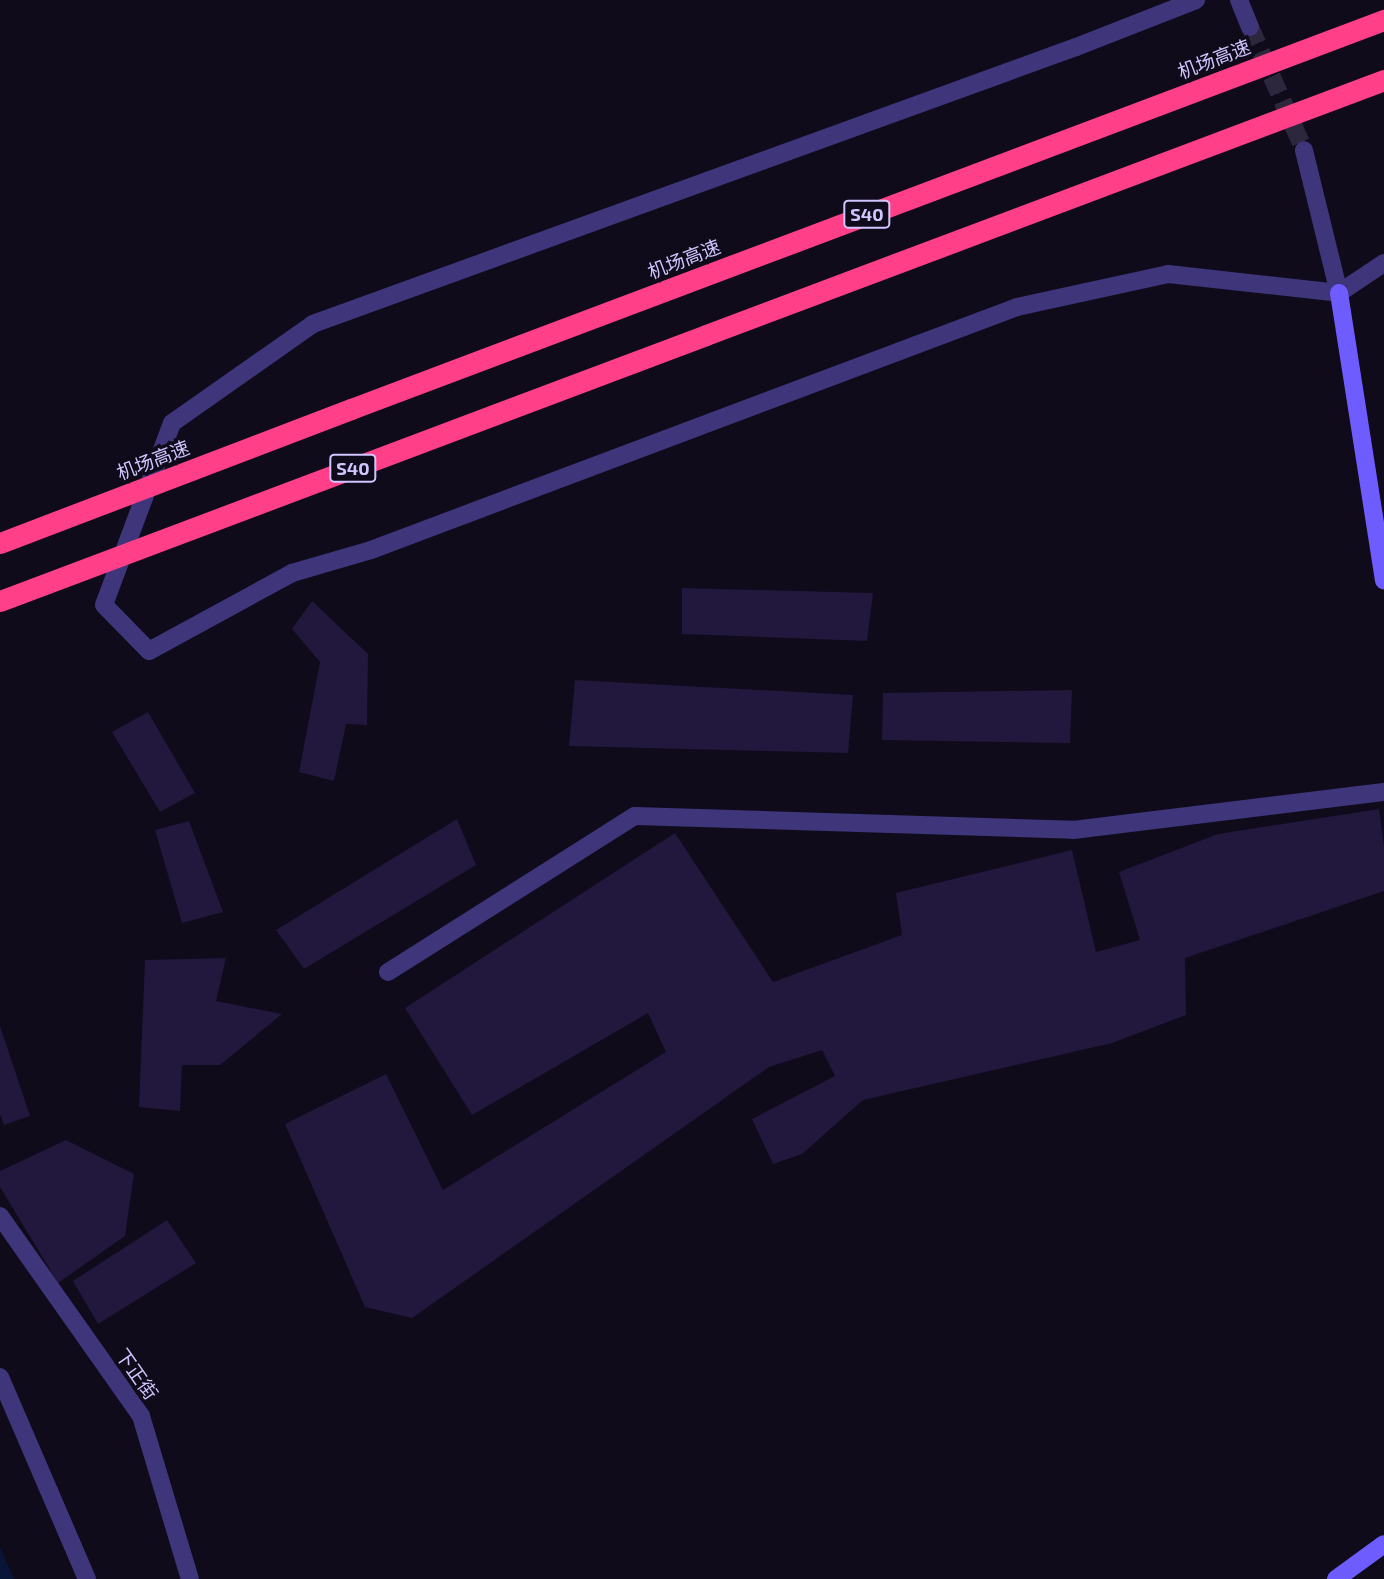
<!DOCTYPE html>
<meta charset="utf-8">
<style>
body{margin:0}
#map{position:relative;width:1384px;height:1579px;overflow:hidden;background:#0f0b1b;font-family:"Exo 2","Noto Sans SC",sans-serif}
div>[style]{position:absolute}
[style*='--x']{left:calc(var(--x)*1px);top:calc(var(--y)*1px);width:calc(var(--w)*1px);rotate:calc(var(--a)*1deg)}
.water>*{inset:0;background:#081537}
.building>*{inset:0;background:#22173c}
.street-tunnel>*{height:18px;margin-top:-9px;transform-origin:0;background:repeating-linear-gradient(90deg,#2c273d 0 18px,transparent 0 27px)}
.street>*{height:18px;margin:-9px;padding:0 9px;transform-origin:9px;border-radius:9px;background:#3e357b}
.secondary>*{height:18px;margin:-9px;padding:0 9px;transform-origin:9px;border-radius:9px;background:#6f5cff}
.highway>*{height:21px;margin:-10.5px;padding:0 10.5px;transform-origin:10.5px;border-radius:10.5px;background:#ff4089}
.highway-bridge>*{height:21px;margin:-10.5px;padding:0 10.5px;transform-origin:10.5px;border-radius:10.5px;background:#ff4089}
span{translate:-50% -50%;white-space:nowrap;text-align:center;line-height:1.15;-webkit-text-stroke:7px #0f0b1b;paint-order:stroke}
.shield-label span{padding:2px 5px;background:#0f0b1b;border:2px solid;border-radius:5px;-webkit-text-stroke-width:0}
.shield-label{font-size:18px;color:#d1c5ff;font-weight:700}
.street-label{font-size:19px;color:#d1c5ff}
</style>
<div id="map">
<div class="water">
<i style="clip-path:polygon(0 1547px,14px 1579px,0 1579px)"></i>
</div>
<div class="building">
<i style="clip-path:polygon(682px 588px,873px 593px,867px 641px,682px 634px)"></i>
<i style="clip-path:polygon(312px 601px,368px 654px,367px 725px,346px 724px,334px 781px,299px 772px,320px 662px,292px 629px)"></i>
<i style="clip-path:polygon(575px 680px,853px 695px,848px 753px,569px 746px)"></i>
<i style="clip-path:polygon(1072px 690px,1070px 743px,882px 740px,883px 693px)"></i>
<i style="clip-path:polygon(148px 712px,195px 793px,160px 812px,112px 732px)"></i>
<i style="clip-path:polygon(1379px 809px,1384px 846px,1384px 891px,1185px 958px,1186px 1015px,1112px 1043px,863px 1100px,802px 1154px,773px 1164px,752px 1119px,835px 1076px,822px 1050px,769px 1067px,412px 1318px,365px 1307px,285px 1124px,386px 1074px,443px 1190px,666px 1052px,648px 1013px,472px 1115px,405px 1008px,675px 833px,773px 982px,902px 935px,896px 893px,1072px 850px,1096px 952px,1140px 940px,1119px 872px,1218px 834px)"></i>
<i style="clip-path:polygon(457px 819px,476px 865px,304px 969px,276px 930px)"></i>
<i style="clip-path:polygon(189px 821px,223px 912px,182px 923px,155px 830px)"></i>
<i style="clip-path:polygon(226px 958px,216px 1001px,282px 1014px,220px 1065px,182px 1065px,180px 1111px,139px 1107px,145px 960px)"></i>
<i style="clip-path:polygon(0 1026px,30px 1116px,4px 1125px,0 1114px)"></i>
<i style="clip-path:polygon(66px 1140px,134px 1174px,125px 1236px,58px 1283px,0 1187px,0 1171px)"></i>
<i style="clip-path:polygon(167px 1220px,196px 1263px,98px 1324px,73px 1281px)"></i>
</div>
<div class="street-tunnel">
<i style="--x:1250;--y:27;--w:134;--a:66.3"></i>
</div>
<div class="street">
<i style="--x:1196;--y:0;--w:129;--a:158.6"></i>
<i style="--x:1076;--y:47;--w:812;--a:160.05"></i>
<i style="--x:313;--y:324;--w:172;--a:144.9"></i>
<i style="--x:172;--y:423;--w:194;--a:110.5"></i>
<i style="--x:104;--y:605;--w:64;--a:45.6"></i>
<i style="--x:149;--y:651;--w:163;--a:-28.6"></i>
<i style="--x:292;--y:573;--w:82;--a:-16.2"></i>
<i style="--x:371;--y:550;--w:690;--a:-20.61"></i>
<i style="--x:1017;--y:307;--w:155;--a:-12.3"></i>
<i style="--x:1168;--y:274;--w:172;--a:6.3"></i>
<i style="--x:1339;--y:293;--w:147;--a:-103.8"></i>
<i style="--x:1239;--y:0;--w:29;--a:68"></i>
<i style="--x:1339;--y:293;--w:54;--a:-33.7"></i>
<i style="--x:388;--y:972;--w:292;--a:-32.3"></i>
<i style="--x:635;--y:816;--w:438;--a:1.8"></i>
<i style="--x:1073;--y:830;--w:313;--a:-7"></i>
<i style="--x:0;--y:1216;--w:245;--a:54.8"></i>
<i style="--x:141;--y:1416;--w:170;--a:73.3"></i>
<i style="--x:0;--y:1377;--w:220;--a:66.7"></i>
</div>
<div class="secondary">
<i style="--x:1339;--y:293;--w:291;--a:81.1"></i>
<i style="--x:1336;--y:1579;--w:59;--a:-36.1"></i>
</div>
<div class="highway">
<i style="--x:706;--y:335;--w:724;--a:-20.61"></i>
<i style="--x:351;--y:409;--w:1104;--a:-20.64"></i>
</div>
<div class="highway-bridge">
<i style="--x:0;--y:543;--w:376;--a:-20.9"></i>
<i style="--x:0;--y:601;--w:754;--a:-20.64"></i>
</div>
<div class="shield-label">
<span style="left:867px;top:214px">S40</span>
<span style="left:353px;top:468px">S40</span>
</div>
<div class="street-label">
<span style="left:1214px;top:59px;rotate:-21deg">机场高速</span>
<span style="left:684px;top:259px;rotate:-21deg">机场高速</span>
<span style="left:153px;top:460px;rotate:-21deg">机场高速</span>
<span style="left:137px;top:1374px;rotate:55deg">下正街</span>
</div>
</div>
